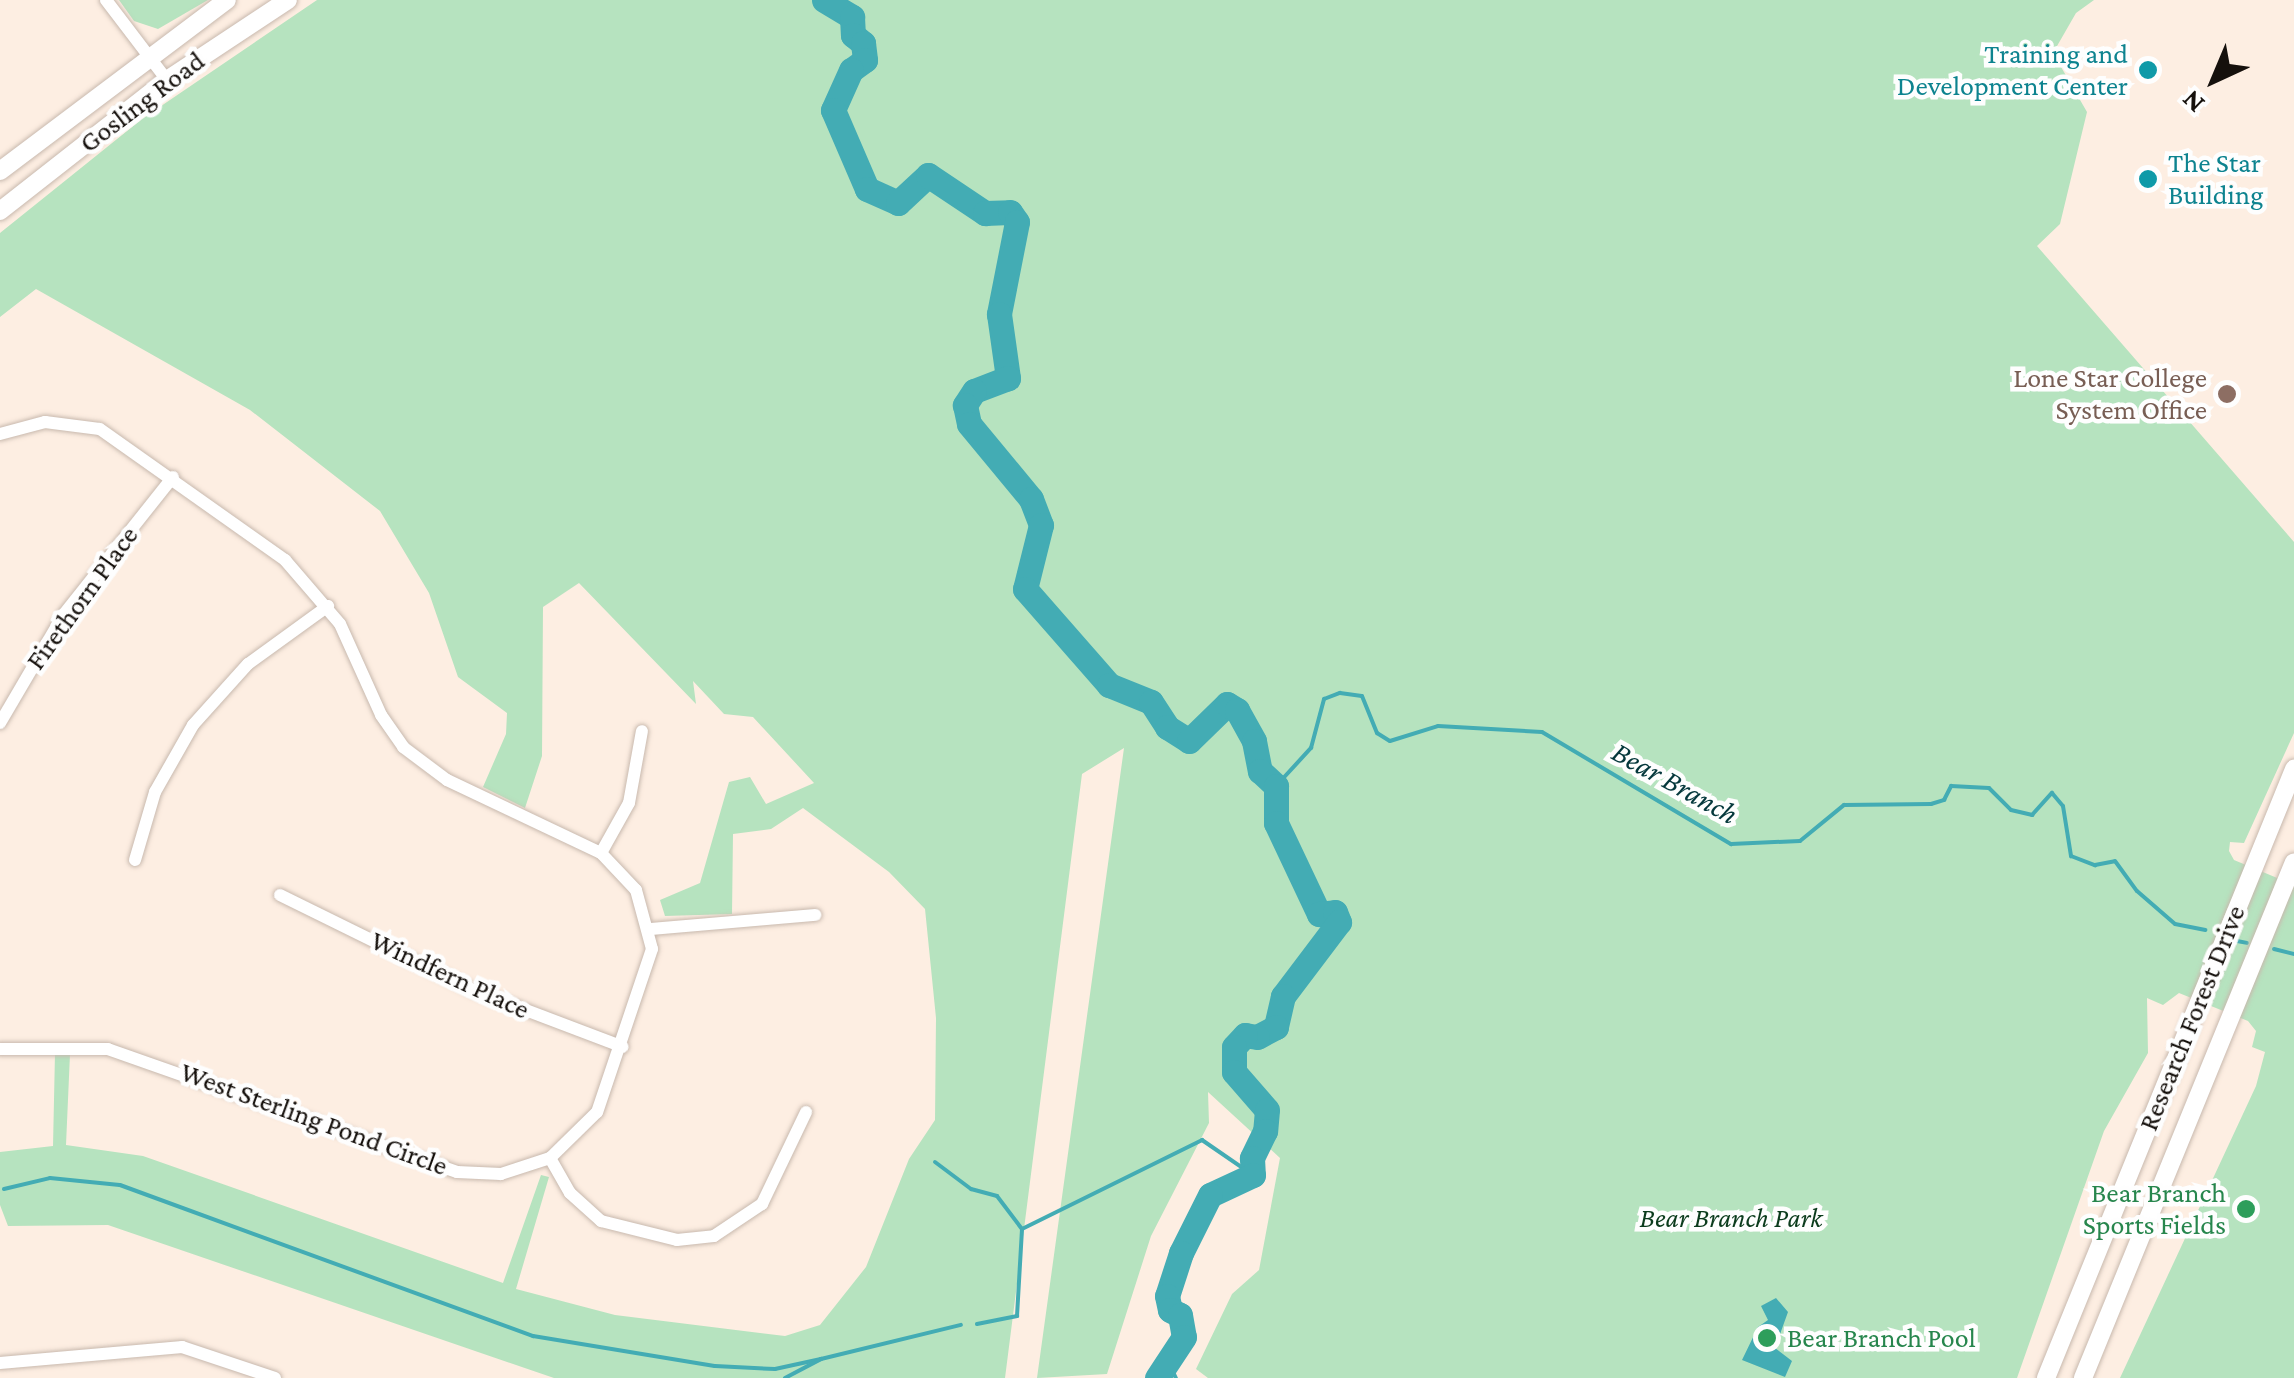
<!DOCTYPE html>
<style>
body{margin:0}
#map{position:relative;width:2294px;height:1378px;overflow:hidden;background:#fdeee2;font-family:"Crimson Pro",serif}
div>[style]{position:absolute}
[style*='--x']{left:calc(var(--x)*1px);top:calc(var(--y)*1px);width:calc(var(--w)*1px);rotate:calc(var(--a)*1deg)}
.green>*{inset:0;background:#b6e3bf}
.water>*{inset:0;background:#43acb4}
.stream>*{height:4px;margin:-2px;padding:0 2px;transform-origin:2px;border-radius:2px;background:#43acb4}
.river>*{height:25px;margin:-12.5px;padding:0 12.5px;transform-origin:12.5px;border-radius:12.5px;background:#43acb4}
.roads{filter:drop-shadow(0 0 2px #c8b9ae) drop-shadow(0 0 2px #c8b9ae)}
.street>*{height:12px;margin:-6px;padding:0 6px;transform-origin:6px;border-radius:6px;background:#fff}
.secondary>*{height:18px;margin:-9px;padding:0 9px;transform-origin:9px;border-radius:9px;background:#fff}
.dots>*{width:28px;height:28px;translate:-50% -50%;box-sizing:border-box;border:5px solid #fefefe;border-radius:50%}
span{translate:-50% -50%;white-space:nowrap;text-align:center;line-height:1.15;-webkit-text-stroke:9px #fefefe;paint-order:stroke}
.culture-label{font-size:28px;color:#0d838f}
.right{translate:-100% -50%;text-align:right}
.left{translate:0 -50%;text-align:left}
.street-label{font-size:28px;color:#15100c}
.education-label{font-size:28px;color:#785e54}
.leisure-label{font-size:28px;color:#27864d}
.park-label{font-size:28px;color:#0c3c1d;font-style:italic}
.water-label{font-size:30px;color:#05383c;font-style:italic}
.north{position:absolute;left:2164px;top:30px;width:100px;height:100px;-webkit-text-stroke:8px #fefefe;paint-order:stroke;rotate:224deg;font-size:28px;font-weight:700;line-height:40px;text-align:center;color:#15100c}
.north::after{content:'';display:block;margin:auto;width:35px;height:45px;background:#15100c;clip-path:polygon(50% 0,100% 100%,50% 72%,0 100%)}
</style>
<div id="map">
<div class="green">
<i style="clip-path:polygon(119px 0,208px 0,158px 29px,134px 21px)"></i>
<i style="clip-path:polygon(317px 0,2094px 0,2076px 13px,2053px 53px,2087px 112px,2060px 224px,2037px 246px,2294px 542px,2294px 733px,2244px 843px,2230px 842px,2229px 851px,2234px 860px,2294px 885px,2294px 1378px,2120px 1378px,2256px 1086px,2265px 1052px,2252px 1047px,2256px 1031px,2248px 1021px,2179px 993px,2163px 1005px,2147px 998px,2148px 1053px,2104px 1131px,2017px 1378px,1208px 1378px,1196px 1369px,1232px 1294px,1259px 1270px,1280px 1158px,1208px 1092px,1209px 1123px,1151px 1236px,1107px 1374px,1037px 1378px,1124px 748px,1082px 774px,1005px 1378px,554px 1378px,108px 1225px,8px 1226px,0 1205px,0 1152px,53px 1146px,55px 1053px,70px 1054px,66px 1145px,143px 1156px,503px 1283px,541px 1175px,549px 1177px,516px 1289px,615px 1315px,785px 1336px,820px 1325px,866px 1267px,909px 1159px,935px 1120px,936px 1018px,925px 909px,889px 872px,803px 808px,771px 829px,733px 834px,732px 914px,665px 916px,660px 900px,700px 883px,729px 782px,750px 777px,766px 804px,814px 783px,753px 717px,724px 714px,693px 681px,696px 704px,579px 583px,543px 607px,542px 756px,525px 808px,483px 787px,506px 734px,507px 713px,458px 677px,429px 593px,380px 511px,250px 410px,36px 289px,0 317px,0 233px,142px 119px)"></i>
</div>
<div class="water">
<i style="clip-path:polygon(1776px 1298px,1788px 1312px,1775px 1348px,1792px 1361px,1785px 1377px,1742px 1360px,1758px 1327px,1768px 1320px,1761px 1306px)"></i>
</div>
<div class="stream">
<i style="--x:1276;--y:786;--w:52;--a:-47.4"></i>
<i style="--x:1311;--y:748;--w:51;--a:-75.1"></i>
<i style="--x:1324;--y:699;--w:17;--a:-21"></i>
<i style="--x:1340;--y:693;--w:22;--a:8"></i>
<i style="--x:1362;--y:696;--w:40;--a:68"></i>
<i style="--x:1377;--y:733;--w:15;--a:32"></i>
<i style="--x:1390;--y:741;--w:50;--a:-17.4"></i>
<i style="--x:1438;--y:726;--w:104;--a:3.3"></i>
<i style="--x:1542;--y:732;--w:220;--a:30.7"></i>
<i style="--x:1731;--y:844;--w:69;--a:-2.5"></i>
<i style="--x:1800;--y:841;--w:57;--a:-39.3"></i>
<i style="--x:1844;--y:805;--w:87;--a:-0.7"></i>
<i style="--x:1931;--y:804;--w:14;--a:-17"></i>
<i style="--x:1944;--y:800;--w:16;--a:-63"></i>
<i style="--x:1951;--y:786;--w:38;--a:3"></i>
<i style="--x:1989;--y:788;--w:31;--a:45"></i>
<i style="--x:2011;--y:810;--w:22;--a:13"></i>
<i style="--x:2032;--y:815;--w:30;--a:-48"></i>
<i style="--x:2052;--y:793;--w:17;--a:50"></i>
<i style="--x:2063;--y:806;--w:51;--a:80.9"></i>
<i style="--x:2071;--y:856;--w:26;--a:21"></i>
<i style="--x:2095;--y:865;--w:20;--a:-11"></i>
<i style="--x:2115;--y:861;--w:37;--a:54"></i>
<i style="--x:2137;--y:891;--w:50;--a:41"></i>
<i style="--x:2175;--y:924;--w:31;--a:11"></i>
<i style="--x:2237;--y:941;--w:10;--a:11"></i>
<i style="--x:2274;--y:949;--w:21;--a:14"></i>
<i style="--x:935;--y:1162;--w:45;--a:36.9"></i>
<i style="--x:971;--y:1189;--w:27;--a:15"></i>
<i style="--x:997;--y:1196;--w:41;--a:52.9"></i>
<i style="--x:4;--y:1189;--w:47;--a:-13.4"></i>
<i style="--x:50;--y:1178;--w:70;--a:5.7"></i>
<i style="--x:120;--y:1185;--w:440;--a:20.1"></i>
<i style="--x:533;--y:1336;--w:184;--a:9.4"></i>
<i style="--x:715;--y:1366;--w:60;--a:2.9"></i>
<i style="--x:775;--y:1369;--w:47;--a:-12.3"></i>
<i style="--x:977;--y:1324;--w:41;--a:-11.3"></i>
<i style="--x:1017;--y:1316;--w:87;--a:-86.7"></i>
<i style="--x:1022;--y:1229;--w:201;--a:-26.3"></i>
<i style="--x:1202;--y:1140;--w:62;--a:34.5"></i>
<i style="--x:1167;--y:1359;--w:21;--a:65"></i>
<i style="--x:785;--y:1378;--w:41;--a:-27.8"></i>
<i style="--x:821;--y:1359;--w:144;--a:-13.7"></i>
</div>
<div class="river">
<i style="--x:824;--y:0;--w:33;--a:31"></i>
<i style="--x:852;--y:17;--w:18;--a:87"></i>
<i style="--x:853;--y:35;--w:13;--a:39"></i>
<i style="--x:863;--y:43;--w:17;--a:83"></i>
<i style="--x:865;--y:60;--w:17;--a:144"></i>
<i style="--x:851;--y:70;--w:44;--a:114.2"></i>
<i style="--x:833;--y:110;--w:86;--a:66.7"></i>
<i style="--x:867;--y:189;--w:34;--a:24"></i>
<i style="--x:898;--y:203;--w:41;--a:-43"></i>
<i style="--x:928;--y:175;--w:69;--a:33.7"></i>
<i style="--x:985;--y:213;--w:25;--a:-2"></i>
<i style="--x:1010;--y:212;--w:12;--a:55"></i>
<i style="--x:1017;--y:222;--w:94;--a:101.1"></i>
<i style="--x:999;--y:314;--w:65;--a:82"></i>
<i style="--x:1008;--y:378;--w:36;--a:159"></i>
<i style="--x:974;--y:391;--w:17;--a:123"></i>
<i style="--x:965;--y:405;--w:19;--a:78"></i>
<i style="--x:969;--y:424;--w:97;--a:50.4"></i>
<i style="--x:1031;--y:499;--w:28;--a:69"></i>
<i style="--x:1041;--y:525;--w:66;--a:104"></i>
<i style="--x:1025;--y:589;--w:128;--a:48.8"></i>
<i style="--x:1109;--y:685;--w:45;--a:22"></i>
<i style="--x:1151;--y:702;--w:30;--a:57"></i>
<i style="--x:1167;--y:727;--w:26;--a:32"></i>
<i style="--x:1189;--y:741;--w:53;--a:-44.2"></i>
<i style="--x:1227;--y:704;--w:12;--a:31"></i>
<i style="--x:1237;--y:710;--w:35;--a:61"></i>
<i style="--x:1254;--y:741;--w:31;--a:79"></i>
<i style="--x:1260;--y:771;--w:22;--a:43"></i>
<i style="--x:1276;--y:786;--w:37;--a:90"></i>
<i style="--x:1276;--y:823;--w:101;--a:64.7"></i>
<i style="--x:1319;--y:914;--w:16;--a:-7"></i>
<i style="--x:1335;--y:912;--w:11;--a:68"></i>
<i style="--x:1339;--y:922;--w:93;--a:127.1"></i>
<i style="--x:1283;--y:996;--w:32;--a:103"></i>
<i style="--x:1276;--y:1027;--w:21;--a:152"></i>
<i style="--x:1257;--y:1037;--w:12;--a:-171"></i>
<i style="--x:1245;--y:1035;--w:16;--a:133"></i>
<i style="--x:1234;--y:1047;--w:25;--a:90"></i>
<i style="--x:1234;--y:1072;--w:50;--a:49"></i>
<i style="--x:1267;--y:1110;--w:21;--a:95"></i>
<i style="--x:1265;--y:1131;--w:30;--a:116"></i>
<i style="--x:1252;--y:1158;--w:17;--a:87"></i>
<i style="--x:1253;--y:1175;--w:47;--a:155.1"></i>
<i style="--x:1210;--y:1195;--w:65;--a:116.6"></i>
<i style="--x:1181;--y:1253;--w:45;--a:108"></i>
<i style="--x:1167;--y:1296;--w:14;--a:78"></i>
<i style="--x:1170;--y:1310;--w:11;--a:27"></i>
<i style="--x:1180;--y:1315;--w:22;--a:80"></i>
<i style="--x:1184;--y:1337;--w:49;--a:123.4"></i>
</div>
<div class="roads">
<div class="street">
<i style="--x:106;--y:0;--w:101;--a:52.7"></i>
<i style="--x:0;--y:434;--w:47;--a:-14.9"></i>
<i style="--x:45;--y:422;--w:55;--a:7.3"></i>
<i style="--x:100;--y:429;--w:227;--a:35.3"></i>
<i style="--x:285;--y:560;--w:84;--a:49.3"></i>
<i style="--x:340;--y:624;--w:100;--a:65.7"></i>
<i style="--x:381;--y:715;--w:39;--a:55"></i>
<i style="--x:403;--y:747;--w:55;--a:36.9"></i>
<i style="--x:447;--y:780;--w:170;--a:25.4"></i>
<i style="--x:601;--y:853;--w:51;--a:46.6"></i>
<i style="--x:636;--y:890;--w:61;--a:74.8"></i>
<i style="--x:652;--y:949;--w:172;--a:108.6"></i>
<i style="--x:597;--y:1112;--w:66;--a:135.6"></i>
<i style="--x:550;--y:1158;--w:52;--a:161.9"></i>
<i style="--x:501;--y:1174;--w:44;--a:-177.4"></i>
<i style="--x:457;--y:1172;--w:370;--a:-160.6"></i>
<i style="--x:108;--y:1049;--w:108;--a:180"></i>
<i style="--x:0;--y:723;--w:126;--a:-59.6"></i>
<i style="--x:64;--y:614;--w:175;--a:-51.5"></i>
<i style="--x:601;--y:853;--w:57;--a:-60.8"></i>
<i style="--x:629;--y:803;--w:73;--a:-79.8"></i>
<i style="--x:135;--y:860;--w:71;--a:-73.6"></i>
<i style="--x:155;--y:792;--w:77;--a:-60.4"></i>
<i style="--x:193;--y:725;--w:82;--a:-48"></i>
<i style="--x:248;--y:664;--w:99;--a:-35.9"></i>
<i style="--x:280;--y:895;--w:215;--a:26.2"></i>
<i style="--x:473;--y:990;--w:160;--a:20.8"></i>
<i style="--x:651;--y:929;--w:165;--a:-4.9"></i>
<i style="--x:550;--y:1158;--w:40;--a:60.3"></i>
<i style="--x:570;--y:1193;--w:42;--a:42.1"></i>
<i style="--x:601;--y:1221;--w:78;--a:14"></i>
<i style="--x:677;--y:1240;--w:37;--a:-6"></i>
<i style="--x:714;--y:1236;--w:58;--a:-33.7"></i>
<i style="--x:762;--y:1204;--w:102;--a:-64.4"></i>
<i style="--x:0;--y:1363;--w:183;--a:-5"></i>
<i style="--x:182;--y:1347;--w:98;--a:18.4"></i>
</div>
<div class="secondary">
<i style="--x:0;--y:171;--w:284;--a:-37"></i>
<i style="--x:0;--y:211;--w:212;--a:-38.1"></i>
<i style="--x:167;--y:80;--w:145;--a:-33.5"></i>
<i style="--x:2046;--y:1378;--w:658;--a:-67.84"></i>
<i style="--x:2083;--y:1378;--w:557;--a:-67.76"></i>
</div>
</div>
<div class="dots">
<i style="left:2148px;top:70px;background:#0f9aa8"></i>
<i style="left:2148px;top:179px;background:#0f9aa8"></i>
<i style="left:2227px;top:394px;background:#8d6e63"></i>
<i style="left:2246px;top:1209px;background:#2e9e5b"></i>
<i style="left:1767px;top:1338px;background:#2e9e5b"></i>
</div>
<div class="culture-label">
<span class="right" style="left:2128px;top:70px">Training and<br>Development Center</span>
<span class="left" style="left:2168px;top:179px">The Star<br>Building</span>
</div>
<div class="street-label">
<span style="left:142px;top:102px;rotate:-37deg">Gosling Road</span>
<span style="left:82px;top:598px;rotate:-54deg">Firethorn Place</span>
<span style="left:450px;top:975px;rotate:25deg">Windfern Place</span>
<span style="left:2192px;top:1018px;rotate:-68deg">Research Forest Drive</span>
<span style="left:314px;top:1119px;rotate:20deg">West Sterling Pond Circle</span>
</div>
<div class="education-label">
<span class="right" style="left:2207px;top:394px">Lone Star College<br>System Office</span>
</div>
<div class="leisure-label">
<span class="right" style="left:2226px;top:1209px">Bear Branch<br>Sports Fields</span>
<span class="left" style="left:1787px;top:1338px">Bear Branch Pool</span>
</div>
<div class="park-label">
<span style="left:1731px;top:1218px">Bear Branch Park</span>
</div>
<div class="water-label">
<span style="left:1675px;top:783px;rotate:29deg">Bear Branch</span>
</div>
<div class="north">N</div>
</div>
